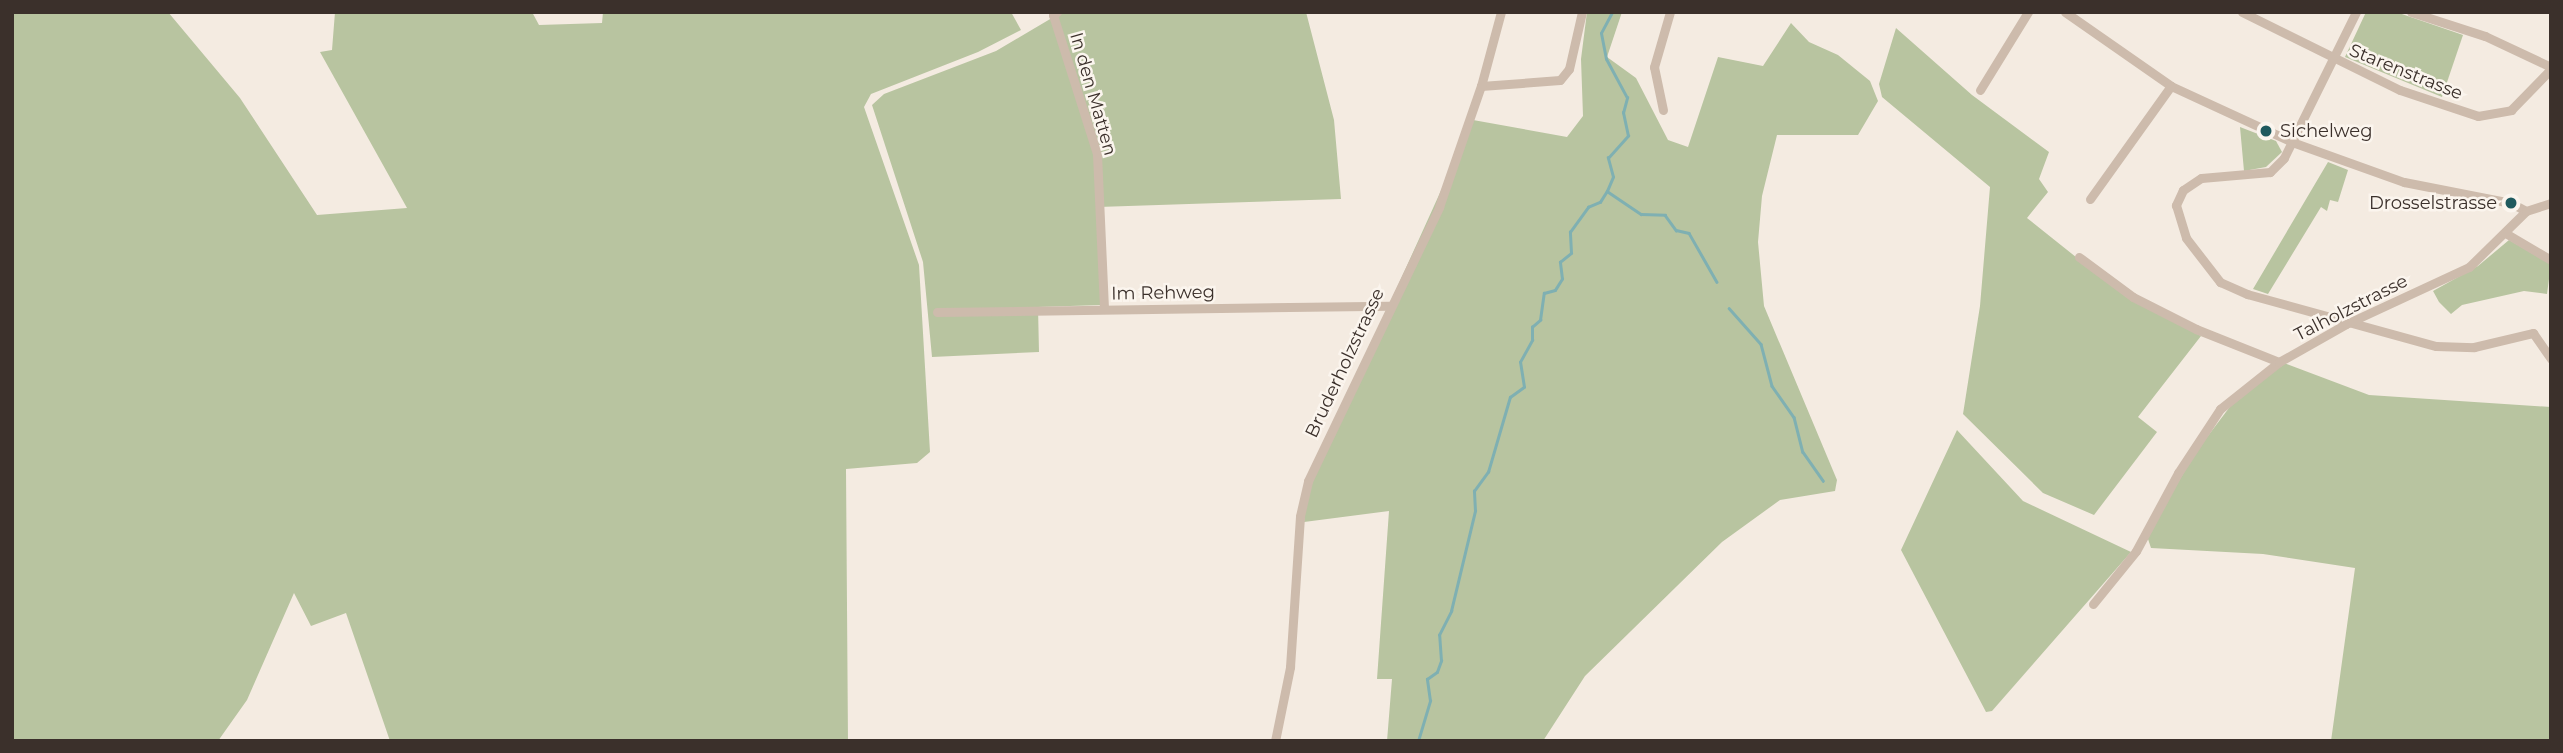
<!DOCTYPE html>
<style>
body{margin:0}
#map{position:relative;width:2563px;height:753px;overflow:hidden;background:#f4ebe1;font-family:Montserrat,sans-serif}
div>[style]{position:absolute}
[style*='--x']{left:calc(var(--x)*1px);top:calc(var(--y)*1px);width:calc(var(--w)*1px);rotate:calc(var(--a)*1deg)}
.green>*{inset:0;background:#b8c4a0}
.stream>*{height:2.5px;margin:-1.25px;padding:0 1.25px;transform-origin:1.25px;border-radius:1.25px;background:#7fb0b2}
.minor>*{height:9px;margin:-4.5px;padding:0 4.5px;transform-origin:4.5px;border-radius:4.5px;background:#cdbbac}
.dots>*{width:19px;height:19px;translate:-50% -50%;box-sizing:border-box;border:4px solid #fbf5ee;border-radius:50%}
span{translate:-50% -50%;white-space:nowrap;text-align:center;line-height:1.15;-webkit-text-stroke:5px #fbf5ee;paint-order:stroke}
.street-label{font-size:18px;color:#3b302b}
.poi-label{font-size:18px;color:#3b302b}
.left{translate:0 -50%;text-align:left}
.right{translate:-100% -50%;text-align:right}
.frame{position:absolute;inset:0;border:14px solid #3b302b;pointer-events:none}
</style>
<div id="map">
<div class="green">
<i style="clip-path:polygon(12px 12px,168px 12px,240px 98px,317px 215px,407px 208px,320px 52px,332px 50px,335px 12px,532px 12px,539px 25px,602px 23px,603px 12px,1011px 12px,1021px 30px,978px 52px,871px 94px,864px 107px,919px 265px,930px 452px,917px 463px,846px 469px,848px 741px,390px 741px,346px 613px,311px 626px,294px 593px,247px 700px,218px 741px,12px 741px)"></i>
<i style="clip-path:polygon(1062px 12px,1306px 12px,1334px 120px,1341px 199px,1098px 207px,1102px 305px,1038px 307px,1039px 352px,932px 357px,923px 262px,872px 105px,884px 94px,996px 51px)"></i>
<i style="clip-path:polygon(1587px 12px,1622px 12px,1607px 57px,1636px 78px,1668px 140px,1688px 147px,1718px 57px,1763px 66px,1791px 23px,1809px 42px,1838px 55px,1870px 81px,1878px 101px,1858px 135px,1777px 135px,1762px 196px,1758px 242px,1764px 306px,1837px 480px,1835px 491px,1780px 500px,1722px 542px,1585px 676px,1543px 741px,1387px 741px,1392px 679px,1377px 679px,1389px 511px,1304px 522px,1306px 501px,1317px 464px,1473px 120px,1567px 137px,1583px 116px,1581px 59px)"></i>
<i style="clip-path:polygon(2366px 12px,2396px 12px,2463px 35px,2442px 97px,2345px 57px)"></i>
<i style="clip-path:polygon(1896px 28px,1972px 95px,2049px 152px,2039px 179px,2048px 192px,2027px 218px,2116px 289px,2201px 336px,2138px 417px,2157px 432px,2094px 515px,2043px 493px,1963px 414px,1980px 306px,1990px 187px,1882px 97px,1879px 84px)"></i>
<i style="clip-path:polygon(2240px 127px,2276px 141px,2282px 152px,2266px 167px,2244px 171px)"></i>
<i style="clip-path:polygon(2328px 162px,2348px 170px,2338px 202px,2330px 200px,2327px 211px,2321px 207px,2268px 294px,2253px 289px)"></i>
<i style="clip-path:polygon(2509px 240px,2551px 264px,2547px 294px,2524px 291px,2462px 305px,2451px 314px,2439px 302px,2433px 291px,2478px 266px)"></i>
<i style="clip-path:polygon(2284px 363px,2369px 395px,2551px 407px,2551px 741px,2331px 741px,2355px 568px,2263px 554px,2151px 548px,2147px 536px,2195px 453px,2232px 404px)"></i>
<i style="clip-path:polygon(1957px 430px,2023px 501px,2131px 552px,1992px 711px,1986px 712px,1901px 550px)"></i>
</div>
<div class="stream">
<i style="--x:1607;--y:191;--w:41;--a:34.1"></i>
<i style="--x:1641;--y:214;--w:24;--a:2"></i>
<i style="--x:1665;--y:215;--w:19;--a:54"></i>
<i style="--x:1676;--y:230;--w:13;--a:13"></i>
<i style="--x:1689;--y:233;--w:56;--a:60.3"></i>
<i style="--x:1729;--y:308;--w:48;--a:48.4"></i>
<i style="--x:1761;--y:344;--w:43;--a:75.3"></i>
<i style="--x:1772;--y:386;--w:38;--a:55"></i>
<i style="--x:1794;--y:417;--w:36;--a:76"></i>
<i style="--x:1803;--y:452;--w:35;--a:55"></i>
<i style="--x:1418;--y:741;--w:42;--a:-73.3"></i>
<i style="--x:1430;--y:701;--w:22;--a:-98"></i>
<i style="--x:1427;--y:679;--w:12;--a:-35"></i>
<i style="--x:1437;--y:672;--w:12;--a:-70"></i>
<i style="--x:1441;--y:661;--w:26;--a:-94"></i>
<i style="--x:1439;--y:635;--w:27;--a:-63"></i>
<i style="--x:1451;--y:611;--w:103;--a:-76.5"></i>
<i style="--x:1475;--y:511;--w:20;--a:-93"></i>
<i style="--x:1474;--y:491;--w:24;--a:-54"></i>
<i style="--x:1488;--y:472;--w:78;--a:-73.7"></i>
<i style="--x:1510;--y:397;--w:17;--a:-36"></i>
<i style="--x:1524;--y:387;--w:25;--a:-99"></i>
<i style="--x:1520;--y:362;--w:25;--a:-61"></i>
<i style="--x:1532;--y:340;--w:13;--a:-90"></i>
<i style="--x:1532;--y:327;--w:11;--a:-41"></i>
<i style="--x:1540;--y:320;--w:27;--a:-82"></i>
<i style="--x:1544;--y:293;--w:11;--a:-15"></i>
<i style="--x:1555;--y:290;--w:13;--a:-58"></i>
<i style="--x:1562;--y:279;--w:17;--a:-97"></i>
<i style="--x:1560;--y:262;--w:14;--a:-39"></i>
<i style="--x:1571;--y:253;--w:21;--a:-93"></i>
<i style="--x:1570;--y:232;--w:31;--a:-54"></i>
<i style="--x:1588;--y:207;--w:13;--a:-23"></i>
<i style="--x:1600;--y:202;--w:13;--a:-58"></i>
<i style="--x:1607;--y:191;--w:15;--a:-67"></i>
<i style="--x:1613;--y:177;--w:20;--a:-105"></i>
<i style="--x:1608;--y:158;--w:30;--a:-48"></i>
<i style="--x:1628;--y:136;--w:24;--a:-102"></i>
<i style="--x:1623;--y:113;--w:16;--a:-75"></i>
<i style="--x:1627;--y:98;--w:44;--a:-118.3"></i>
<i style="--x:1606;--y:59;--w:26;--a:-101"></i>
<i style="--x:1601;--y:33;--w:24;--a:-62"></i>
</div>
<div class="minor">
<i style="--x:1057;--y:12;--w:5;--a:143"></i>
<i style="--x:1053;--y:15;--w:146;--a:72.4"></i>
<i style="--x:1097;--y:154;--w:155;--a:87.4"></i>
<i style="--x:2065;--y:12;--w:129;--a:34.9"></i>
<i style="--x:2171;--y:86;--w:133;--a:24.8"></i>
<i style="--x:2292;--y:142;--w:119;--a:19.7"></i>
<i style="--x:2404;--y:182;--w:109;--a:11.1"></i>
<i style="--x:2511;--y:203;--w:17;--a:28"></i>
<i style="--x:2242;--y:12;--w:176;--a:26.3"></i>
<i style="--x:2400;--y:90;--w:82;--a:18.4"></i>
<i style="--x:2478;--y:116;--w:34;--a:-10"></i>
<i style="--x:2511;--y:110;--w:57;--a:-45.7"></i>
<i style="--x:2356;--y:12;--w:163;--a:116.3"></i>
<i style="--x:2284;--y:158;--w:20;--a:135"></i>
<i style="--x:2270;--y:172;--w:69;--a:175"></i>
<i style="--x:2201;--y:178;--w:22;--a:146"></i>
<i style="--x:2183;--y:190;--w:17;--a:115"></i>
<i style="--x:2176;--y:205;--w:34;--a:73"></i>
<i style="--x:2186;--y:238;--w:56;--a:52.3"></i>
<i style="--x:2220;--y:282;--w:30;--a:24"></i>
<i style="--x:2247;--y:294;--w:196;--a:15.4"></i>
<i style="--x:2436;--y:346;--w:38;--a:2"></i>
<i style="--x:2474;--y:347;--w:61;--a:-13.3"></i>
<i style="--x:2533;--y:333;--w:32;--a:55"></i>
<i style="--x:2411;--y:12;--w:78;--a:18"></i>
<i style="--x:2485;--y:36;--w:73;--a:25.2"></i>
<i style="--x:1481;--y:86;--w:79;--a:-4.3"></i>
<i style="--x:1560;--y:80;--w:14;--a:-51"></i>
<i style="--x:1569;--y:69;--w:58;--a:-77.2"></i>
<i style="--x:1980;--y:90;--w:92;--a:-58.4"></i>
<i style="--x:1663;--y:110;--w:44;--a:-101.8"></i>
<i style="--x:1654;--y:67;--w:57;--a:-73.8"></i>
<i style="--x:2090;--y:199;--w:139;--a:-54.4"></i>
<i style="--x:2507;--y:234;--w:51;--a:30.6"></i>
<i style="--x:2079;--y:257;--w:67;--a:36.5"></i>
<i style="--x:2133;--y:297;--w:71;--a:26.9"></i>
<i style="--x:2196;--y:329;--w:89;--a:21.7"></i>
<i style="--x:937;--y:312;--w:452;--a:-0.8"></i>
<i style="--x:2093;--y:604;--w:68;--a:-50.9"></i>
<i style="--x:2136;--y:551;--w:89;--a:-61.7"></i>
<i style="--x:2178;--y:473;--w:77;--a:-56.7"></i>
<i style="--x:2220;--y:409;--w:75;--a:-38.5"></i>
<i style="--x:2279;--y:362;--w:77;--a:-29.6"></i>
<i style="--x:2346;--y:324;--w:136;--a:-24.9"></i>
<i style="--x:2469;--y:267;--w:80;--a:-44.5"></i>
<i style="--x:2526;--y:211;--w:26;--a:-18"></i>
<i style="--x:1275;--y:741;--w:76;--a:-78.5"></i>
<i style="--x:1290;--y:667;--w:151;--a:-86.2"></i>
<i style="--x:1300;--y:516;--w:36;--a:-77"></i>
<i style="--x:1308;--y:481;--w:304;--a:-64.4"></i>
<i style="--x:1439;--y:207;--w:128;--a:-70.9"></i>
<i style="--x:1481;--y:86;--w:77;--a:-74.9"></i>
</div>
<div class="dots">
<i style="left:2266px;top:131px;background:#1f5a5e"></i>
<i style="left:2511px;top:203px;background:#1f5a5e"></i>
</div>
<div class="street-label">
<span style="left:2406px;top:72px;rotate:22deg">Starenstrasse</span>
<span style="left:1093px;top:94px;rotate:74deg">In den Matten</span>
<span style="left:1163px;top:293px;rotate:-1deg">Im Rehweg</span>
<span style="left:2351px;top:308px;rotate:-27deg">Talholzstrasse</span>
<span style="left:1345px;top:363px;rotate:-65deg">Bruderholzstrasse</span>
</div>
<div class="poi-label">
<span class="left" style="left:2280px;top:131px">Sichelweg</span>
<span class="right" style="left:2497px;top:203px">Drosselstrasse</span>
</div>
<div class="frame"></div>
</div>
